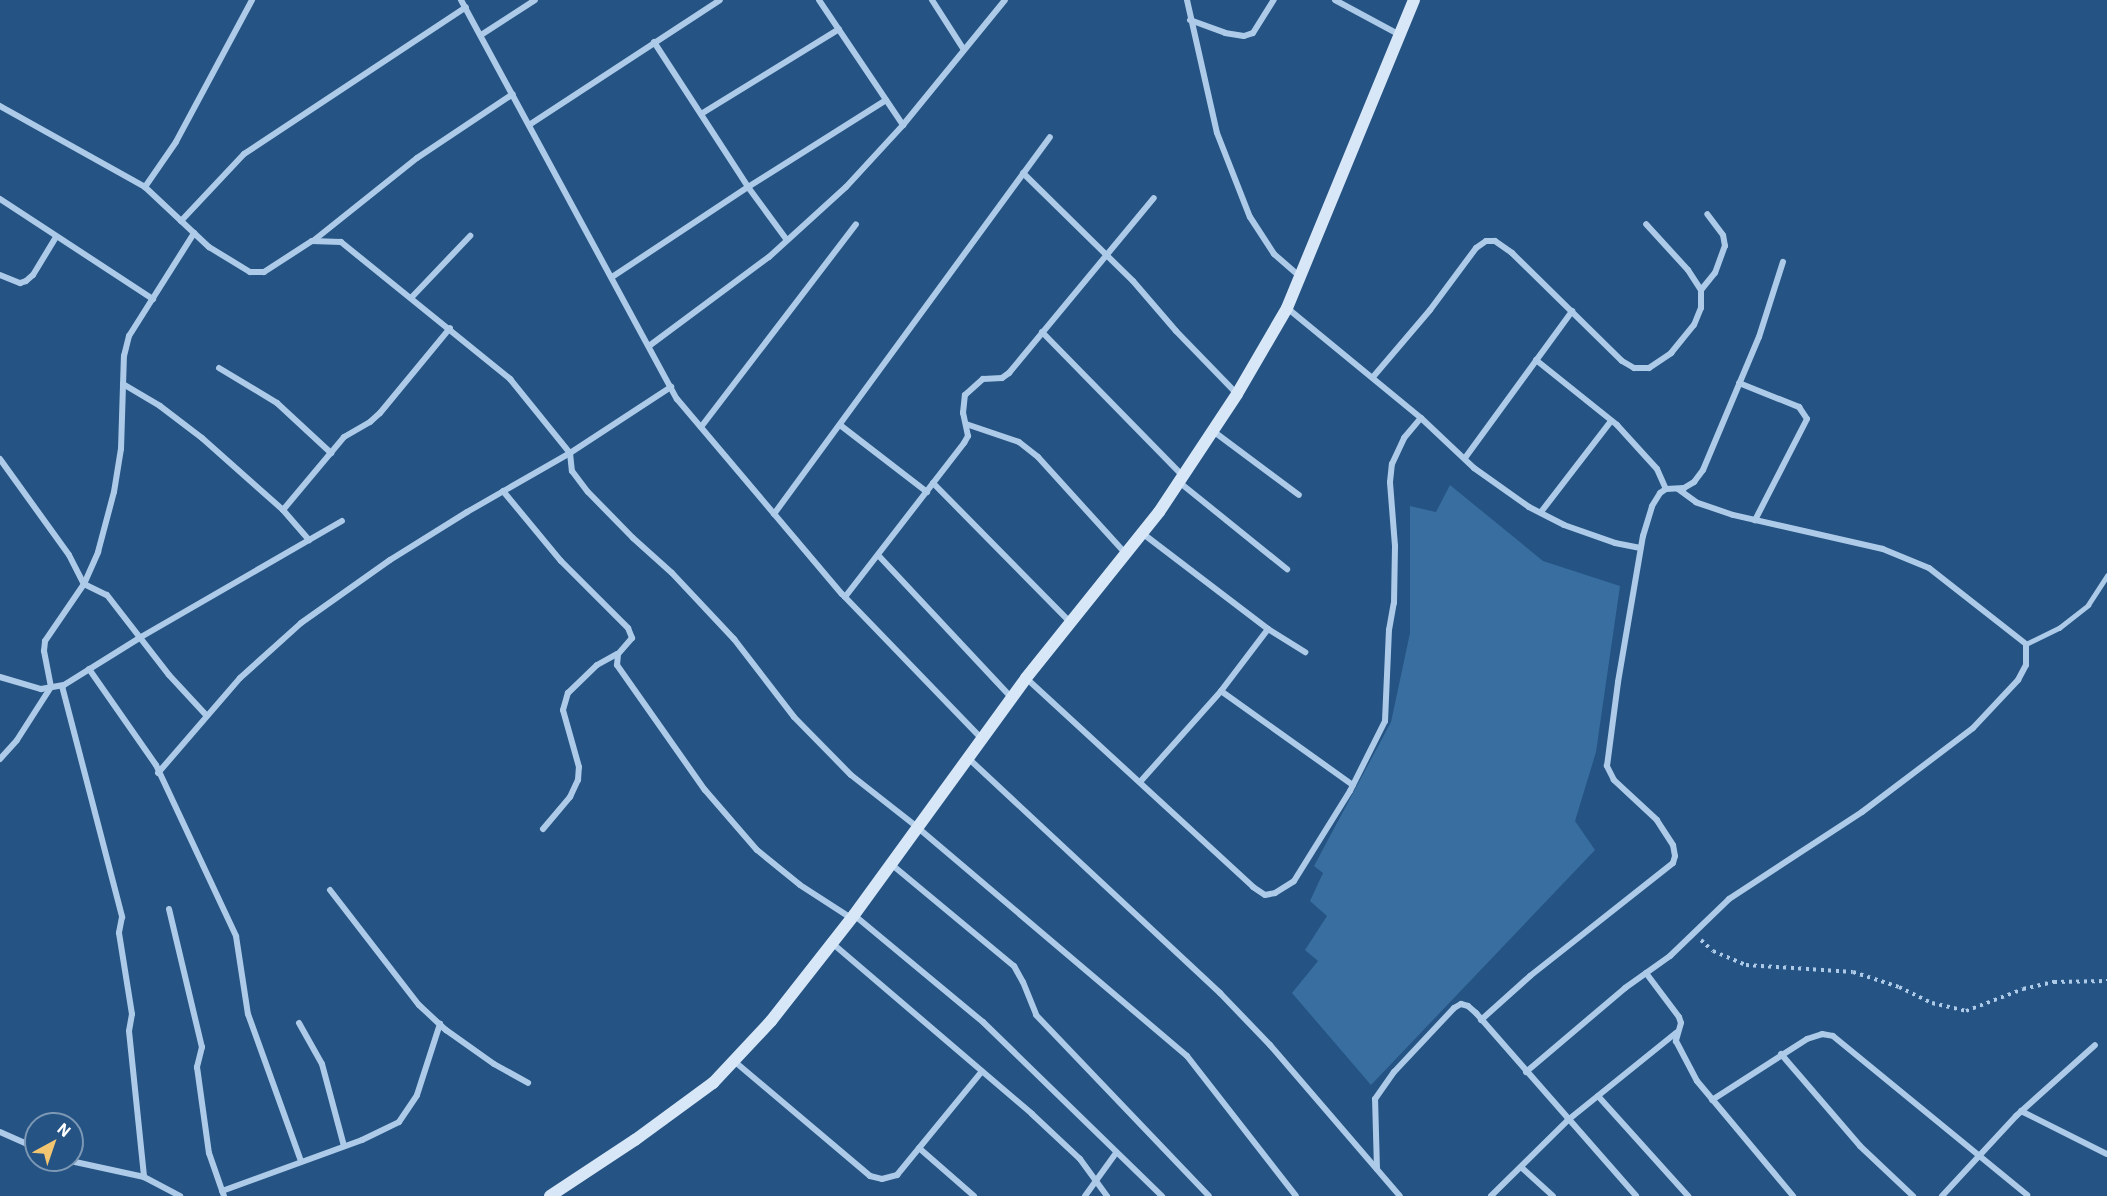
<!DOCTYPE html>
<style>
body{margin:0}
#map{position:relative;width:2107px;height:1196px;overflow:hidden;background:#255383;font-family:"IBM Plex Sans",sans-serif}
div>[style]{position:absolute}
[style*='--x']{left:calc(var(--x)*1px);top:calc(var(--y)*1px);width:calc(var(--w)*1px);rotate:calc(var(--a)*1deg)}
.green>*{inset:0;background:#396ea0}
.path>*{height:4px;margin-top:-2px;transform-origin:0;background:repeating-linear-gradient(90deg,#adcbe8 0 3px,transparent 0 7.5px)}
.lane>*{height:4.5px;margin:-2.25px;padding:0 2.25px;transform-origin:2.25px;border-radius:2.25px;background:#adcbe8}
.street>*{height:6px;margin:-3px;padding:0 3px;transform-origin:3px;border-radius:3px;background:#adcbe8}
.secondary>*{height:12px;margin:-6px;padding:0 6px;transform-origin:6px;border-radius:6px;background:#d7e7f7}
span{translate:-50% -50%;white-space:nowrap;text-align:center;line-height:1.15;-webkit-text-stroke:4.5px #255383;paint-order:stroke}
.north{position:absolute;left:24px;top:1112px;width:60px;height:60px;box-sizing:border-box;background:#255383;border:2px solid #7c98b5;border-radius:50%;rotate:40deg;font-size:16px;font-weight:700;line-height:24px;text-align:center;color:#fff}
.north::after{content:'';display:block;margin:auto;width:21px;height:27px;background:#f2c571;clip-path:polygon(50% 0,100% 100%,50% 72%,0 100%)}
</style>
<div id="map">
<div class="green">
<i style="clip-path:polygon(1450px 485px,1543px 561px,1620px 586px,1596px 752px,1575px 821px,1595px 850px,1371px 1085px,1292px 993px,1318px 961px,1305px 950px,1327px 916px,1310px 901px,1323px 873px,1314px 866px,1391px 722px,1410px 633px,1410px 506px,1436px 512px)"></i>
</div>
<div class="path">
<i style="--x:1701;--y:940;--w:16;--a:43"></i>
<i style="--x:1713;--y:951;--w:36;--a:23"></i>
<i style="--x:1746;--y:965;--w:107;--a:3.7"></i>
<i style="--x:1853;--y:972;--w:48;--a:18.1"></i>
<i style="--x:1899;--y:987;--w:37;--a:26"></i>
<i style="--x:1932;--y:1003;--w:35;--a:13"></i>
<i style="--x:1966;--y:1011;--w:61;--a:-21.1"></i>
<i style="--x:2023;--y:989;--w:32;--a:-13"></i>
<i style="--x:2054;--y:982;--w:53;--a:-1.1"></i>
</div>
<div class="lane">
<i style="--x:2026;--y:644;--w:37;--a:-26"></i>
<i style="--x:2059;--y:628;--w:37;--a:-38"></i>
<i style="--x:2088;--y:605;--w:35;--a:-57"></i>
</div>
<div class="street">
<i style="--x:252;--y:0;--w:161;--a:118.2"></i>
<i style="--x:176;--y:142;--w:55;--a:124.6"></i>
<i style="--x:145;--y:187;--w:88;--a:43.2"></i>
<i style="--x:209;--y:247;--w:48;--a:31.4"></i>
<i style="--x:250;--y:272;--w:14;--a:0"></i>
<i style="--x:264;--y:272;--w:57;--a:-32.9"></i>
<i style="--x:312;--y:241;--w:29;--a:2"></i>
<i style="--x:341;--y:242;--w:218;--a:39"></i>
<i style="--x:510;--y:379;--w:95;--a:51"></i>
<i style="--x:570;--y:453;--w:18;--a:84"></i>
<i style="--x:572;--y:471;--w:26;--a:53"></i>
<i style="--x:588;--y:492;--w:64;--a:45.6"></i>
<i style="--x:633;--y:538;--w:52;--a:41.9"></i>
<i style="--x:672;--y:573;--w:91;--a:46.8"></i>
<i style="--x:734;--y:639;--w:98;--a:52.4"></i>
<i style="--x:794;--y:717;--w:81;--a:45.5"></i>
<i style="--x:851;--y:775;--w:84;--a:38.2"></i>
<i style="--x:917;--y:827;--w:354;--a:40.3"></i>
<i style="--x:1187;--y:1056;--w:177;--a:52.1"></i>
<i style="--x:461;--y:0;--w:454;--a:61.6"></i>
<i style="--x:677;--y:399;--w:255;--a:49.8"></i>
<i style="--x:842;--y:594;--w:200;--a:46"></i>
<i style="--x:819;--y:0;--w:151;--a:56.1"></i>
<i style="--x:932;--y:0;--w:59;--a:57.4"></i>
<i style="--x:1187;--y:0;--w:136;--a:77.3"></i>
<i style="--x:1217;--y:133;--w:90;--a:68.6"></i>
<i style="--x:1250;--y:217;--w:44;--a:57"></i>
<i style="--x:1274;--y:254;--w:35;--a:41"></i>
<i style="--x:1335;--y:0;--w:74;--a:28.3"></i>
<i style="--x:1190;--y:20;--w:37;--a:20"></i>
<i style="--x:1225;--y:33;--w:19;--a:9"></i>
<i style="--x:1244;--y:36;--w:9;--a:-18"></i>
<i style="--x:1253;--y:33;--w:39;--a:-58"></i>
<i style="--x:481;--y:35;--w:64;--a:-32.9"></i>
<i style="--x:654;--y:42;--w:173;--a:57"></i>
<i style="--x:748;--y:187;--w:66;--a:53.7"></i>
<i style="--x:0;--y:106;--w:166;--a:29.2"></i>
<i style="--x:701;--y:114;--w:162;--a:-31.6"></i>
<i style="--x:529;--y:125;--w:228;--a:-33.2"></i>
<i style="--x:1023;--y:173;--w:154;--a:44.5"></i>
<i style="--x:1133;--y:281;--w:66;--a:49.3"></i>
<i style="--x:1176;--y:331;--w:88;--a:45.9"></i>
<i style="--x:0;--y:199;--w:183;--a:33.2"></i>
<i style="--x:181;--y:221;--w:92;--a:-46.8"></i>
<i style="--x:244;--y:154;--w:266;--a:-33.5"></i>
<i style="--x:313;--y:241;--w:133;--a:-38.6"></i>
<i style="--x:417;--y:158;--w:115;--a:-33.7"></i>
<i style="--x:0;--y:275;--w:22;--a:22"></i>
<i style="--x:20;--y:283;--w:6;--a:-18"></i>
<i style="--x:26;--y:281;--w:9;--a:-41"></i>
<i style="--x:33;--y:275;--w:44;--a:-58.8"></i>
<i style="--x:612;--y:277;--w:163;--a:-33.5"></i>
<i style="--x:748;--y:187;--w:163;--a:-32.2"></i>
<i style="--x:1701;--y:290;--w:22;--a:-51"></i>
<i style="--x:1715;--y:273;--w:29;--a:-70"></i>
<i style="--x:1725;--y:246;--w:11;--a:-100"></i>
<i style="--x:1723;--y:235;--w:26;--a:-127"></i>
<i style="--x:411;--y:298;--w:86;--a:-46.4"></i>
<i style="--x:1042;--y:332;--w:202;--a:45.6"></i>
<i style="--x:649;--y:346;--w:149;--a:-36.6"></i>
<i style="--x:769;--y:257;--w:104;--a:-42.3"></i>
<i style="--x:846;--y:187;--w:84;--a:-47.4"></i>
<i style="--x:903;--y:125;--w:161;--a:-50.8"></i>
<i style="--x:1536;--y:360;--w:104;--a:38.7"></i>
<i style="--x:1617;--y:425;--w:59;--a:47.7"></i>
<i style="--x:1657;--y:469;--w:22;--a:66"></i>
<i style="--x:219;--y:368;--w:68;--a:31.1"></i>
<i style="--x:277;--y:403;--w:74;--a:42.8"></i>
<i style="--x:1373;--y:377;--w:88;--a:-49.6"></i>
<i style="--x:1430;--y:310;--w:77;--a:-53.4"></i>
<i style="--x:1476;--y:248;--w:12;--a:-35"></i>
<i style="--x:1486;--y:241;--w:9;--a:0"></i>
<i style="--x:1495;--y:241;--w:21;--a:35"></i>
<i style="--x:1512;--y:253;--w:154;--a:44.5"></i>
<i style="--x:1622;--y:361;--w:14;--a:30"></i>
<i style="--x:1634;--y:368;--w:15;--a:0"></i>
<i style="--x:1649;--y:368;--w:27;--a:-34"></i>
<i style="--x:1671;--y:353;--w:36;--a:-51"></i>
<i style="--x:1694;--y:325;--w:18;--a:-68"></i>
<i style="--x:1701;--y:308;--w:18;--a:-90"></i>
<i style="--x:1701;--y:290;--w:24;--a:-123"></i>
<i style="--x:1688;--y:270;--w:62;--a:-132.4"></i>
<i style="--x:1739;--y:383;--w:65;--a:21.8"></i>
<i style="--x:1799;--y:407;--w:14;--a:56"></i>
<i style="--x:1807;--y:419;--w:114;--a:117.2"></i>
<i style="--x:123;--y:384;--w:43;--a:30.7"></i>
<i style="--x:160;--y:406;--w:53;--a:37.3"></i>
<i style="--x:202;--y:438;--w:108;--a:41.6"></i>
<i style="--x:283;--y:510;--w:40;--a:49"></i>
<i style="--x:1421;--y:418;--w:73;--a:43.3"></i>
<i style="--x:1474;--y:468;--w:67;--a:35.3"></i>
<i style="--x:1529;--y:507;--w:39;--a:27"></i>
<i style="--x:1564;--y:525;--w:54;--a:19.4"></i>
<i style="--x:1615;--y:543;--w:26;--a:11"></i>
<i style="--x:966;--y:424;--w:56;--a:18.8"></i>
<i style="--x:1019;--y:442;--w:24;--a:38"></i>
<i style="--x:1038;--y:457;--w:131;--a:47.8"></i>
<i style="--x:840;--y:425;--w:110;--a:37.6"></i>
<i style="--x:701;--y:427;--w:255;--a:-52.6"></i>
<i style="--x:1213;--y:431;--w:107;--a:36.7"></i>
<i style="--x:1465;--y:458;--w:182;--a:-53.9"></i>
<i style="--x:0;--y:459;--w:118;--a:54.3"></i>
<i style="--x:69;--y:555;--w:33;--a:63"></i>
<i style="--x:84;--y:584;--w:25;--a:26"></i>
<i style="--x:107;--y:595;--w:101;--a:52.2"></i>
<i style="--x:169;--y:675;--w:54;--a:47.2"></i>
<i style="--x:1179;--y:482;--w:139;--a:38.9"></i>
<i style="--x:933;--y:483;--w:197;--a:45.4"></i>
<i style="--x:503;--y:491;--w:91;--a:50.4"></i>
<i style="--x:561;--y:561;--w:95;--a:45"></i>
<i style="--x:628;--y:628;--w:11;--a:68"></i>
<i style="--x:632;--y:638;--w:21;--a:131"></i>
<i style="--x:618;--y:654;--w:11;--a:95"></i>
<i style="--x:617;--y:665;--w:153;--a:54.9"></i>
<i style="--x:705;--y:790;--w:79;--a:49.1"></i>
<i style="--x:757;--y:850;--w:55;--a:39.1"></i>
<i style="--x:800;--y:885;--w:61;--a:32.9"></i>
<i style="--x:283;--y:510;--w:95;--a:-50.1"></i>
<i style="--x:344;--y:437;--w:30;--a:-30"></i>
<i style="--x:370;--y:422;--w:13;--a:-42"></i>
<i style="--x:380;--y:413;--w:110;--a:-50.5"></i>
<i style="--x:1541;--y:512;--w:115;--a:-52.4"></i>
<i style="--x:774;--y:514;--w:467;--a:-53.8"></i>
<i style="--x:1142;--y:533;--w:158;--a:37.3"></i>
<i style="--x:1268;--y:629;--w:44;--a:31.9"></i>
<i style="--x:878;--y:555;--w:195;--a:46.9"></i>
<i style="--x:845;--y:597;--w:195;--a:-52.3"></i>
<i style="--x:964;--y:443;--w:8;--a:-60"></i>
<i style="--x:968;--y:436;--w:24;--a:-102"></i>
<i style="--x:963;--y:413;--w:18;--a:-84"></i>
<i style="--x:965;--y:395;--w:24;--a:-42"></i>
<i style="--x:983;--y:379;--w:19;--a:-3"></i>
<i style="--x:1002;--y:378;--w:9;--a:-36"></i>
<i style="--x:1009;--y:373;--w:227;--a:-50.4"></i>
<i style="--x:89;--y:669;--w:117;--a:55.1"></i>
<i style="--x:156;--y:765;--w:189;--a:64.9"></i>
<i style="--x:236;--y:936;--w:79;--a:81.3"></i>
<i style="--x:248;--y:1014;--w:156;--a:70.2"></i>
<i style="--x:0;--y:677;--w:43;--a:16.3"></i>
<i style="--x:41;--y:689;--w:23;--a:-10"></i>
<i style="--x:64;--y:685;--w:91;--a:-31.9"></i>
<i style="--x:141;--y:637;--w:232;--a:-30"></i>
<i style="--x:1026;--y:678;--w:309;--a:42.6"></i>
<i style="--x:1253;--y:887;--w:14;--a:34"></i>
<i style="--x:1265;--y:895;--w:10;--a:-11"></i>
<i style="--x:1275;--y:893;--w:22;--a:-32"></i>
<i style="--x:1294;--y:881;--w:106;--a:-58.1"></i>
<i style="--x:1350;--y:791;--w:78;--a:-63.4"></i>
<i style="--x:1385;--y:721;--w:91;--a:-87.5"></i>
<i style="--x:1389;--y:630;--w:27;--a:-80"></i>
<i style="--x:1394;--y:603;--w:57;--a:-89"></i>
<i style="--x:1395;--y:546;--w:64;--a:-94.5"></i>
<i style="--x:1390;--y:482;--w:18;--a:-84"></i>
<i style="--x:1392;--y:464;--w:29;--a:-65"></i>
<i style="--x:1404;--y:438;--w:26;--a:-50"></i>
<i style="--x:1421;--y:418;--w:173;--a:-140.6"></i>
<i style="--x:62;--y:686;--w:239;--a:75.4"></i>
<i style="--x:122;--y:917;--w:16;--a:101"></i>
<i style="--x:119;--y:933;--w:82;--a:80.9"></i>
<i style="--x:132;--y:1014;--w:17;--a:100"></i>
<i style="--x:129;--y:1031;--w:147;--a:84.1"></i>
<i style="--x:1221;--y:691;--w:162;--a:35.5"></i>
<i style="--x:968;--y:758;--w:345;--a:43"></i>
<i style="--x:1220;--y:993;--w:72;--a:46.1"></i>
<i style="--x:1270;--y:1045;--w:199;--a:49.3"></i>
<i style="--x:0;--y:759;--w:25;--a:-48"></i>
<i style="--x:17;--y:740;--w:63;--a:-57.3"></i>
<i style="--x:51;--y:687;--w:37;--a:-101"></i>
<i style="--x:44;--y:651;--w:10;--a:-84"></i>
<i style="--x:45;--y:641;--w:69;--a:-55.6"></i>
<i style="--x:84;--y:584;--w:35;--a:-66"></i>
<i style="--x:98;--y:552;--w:62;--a:-75.1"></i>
<i style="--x:114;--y:492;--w:44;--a:-80.8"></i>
<i style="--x:121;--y:449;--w:93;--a:-88.2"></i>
<i style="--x:124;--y:356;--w:21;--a:-76"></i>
<i style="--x:129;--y:336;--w:122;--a:-57.7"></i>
<i style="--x:158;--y:773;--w:125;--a:-49.2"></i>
<i style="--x:240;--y:678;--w:82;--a:-42"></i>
<i style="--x:301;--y:623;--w:109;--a:-35.3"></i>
<i style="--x:390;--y:560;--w:91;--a:-31.9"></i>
<i style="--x:467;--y:512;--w:119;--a:-29.8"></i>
<i style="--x:570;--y:453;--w:121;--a:-33.2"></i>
<i style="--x:1140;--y:782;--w:122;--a:-48.3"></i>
<i style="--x:1221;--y:691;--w:78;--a:-52.8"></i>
<i style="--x:543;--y:829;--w:42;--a:-49.8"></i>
<i style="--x:570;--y:797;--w:19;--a:-65"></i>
<i style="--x:578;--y:780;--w:13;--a:-86"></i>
<i style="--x:579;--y:767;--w:59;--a:-105.7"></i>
<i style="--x:563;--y:710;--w:18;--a:-74"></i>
<i style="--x:568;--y:693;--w:40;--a:-44"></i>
<i style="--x:597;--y:665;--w:23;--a:-29"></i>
<i style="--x:891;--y:864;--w:160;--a:39.7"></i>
<i style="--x:1014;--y:966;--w:18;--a:61"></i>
<i style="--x:1023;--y:982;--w:35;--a:68"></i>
<i style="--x:1036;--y:1015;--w:250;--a:46.3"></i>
<i style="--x:330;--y:890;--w:145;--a:52.3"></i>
<i style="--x:419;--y:1005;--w:37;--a:43"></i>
<i style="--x:446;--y:1030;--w:59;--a:35.3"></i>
<i style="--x:494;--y:1064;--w:39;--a:29"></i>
<i style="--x:169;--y:909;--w:142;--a:76.6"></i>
<i style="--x:202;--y:1047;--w:21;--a:104"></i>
<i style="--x:197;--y:1067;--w:87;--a:82.1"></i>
<i style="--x:209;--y:1153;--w:46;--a:70.8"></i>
<i style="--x:854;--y:915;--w:168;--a:39.7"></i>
<i style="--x:983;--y:1022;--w:250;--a:44.2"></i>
<i style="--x:832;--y:943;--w:263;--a:40.5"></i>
<i style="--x:1032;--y:1114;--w:66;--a:43.2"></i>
<i style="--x:1080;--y:1159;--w:46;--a:53.9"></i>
<i style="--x:1646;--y:973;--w:55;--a:53.1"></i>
<i style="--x:1679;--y:1017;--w:6;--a:72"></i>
<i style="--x:1681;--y:1023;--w:19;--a:106"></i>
<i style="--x:1676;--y:1041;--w:45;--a:62.3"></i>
<i style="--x:1697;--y:1081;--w:150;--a:50.1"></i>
<i style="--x:1481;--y:1020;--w:66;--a:-41.9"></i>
<i style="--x:1530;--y:976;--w:182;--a:-38.3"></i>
<i style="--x:1673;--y:863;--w:7;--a:-74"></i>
<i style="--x:1675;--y:856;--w:11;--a:-100"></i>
<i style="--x:1673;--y:845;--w:30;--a:-123"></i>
<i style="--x:1657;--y:820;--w:59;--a:-137.1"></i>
<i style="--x:1614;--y:780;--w:16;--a:-117"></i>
<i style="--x:1607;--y:766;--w:85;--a:-82.5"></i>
<i style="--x:1618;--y:682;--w:148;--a:-80.3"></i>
<i style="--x:1643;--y:536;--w:31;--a:-73"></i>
<i style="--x:1652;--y:506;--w:15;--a:-58"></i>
<i style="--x:1660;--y:493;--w:7;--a:-34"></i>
<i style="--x:1666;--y:489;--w:18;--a:-3"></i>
<i style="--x:1684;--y:488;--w:12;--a:-31"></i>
<i style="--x:1694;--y:482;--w:15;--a:-53"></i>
<i style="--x:1703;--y:470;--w:144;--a:-67.2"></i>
<i style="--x:1759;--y:337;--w:79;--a:-72.3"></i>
<i style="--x:299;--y:1023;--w:47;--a:60.7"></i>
<i style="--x:322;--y:1064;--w:85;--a:75"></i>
<i style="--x:1781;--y:1054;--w:121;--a:49.3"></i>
<i style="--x:1860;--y:1146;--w:73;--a:43.3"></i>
<i style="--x:734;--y:1061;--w:178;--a:40.2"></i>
<i style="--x:870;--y:1176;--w:12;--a:14"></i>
<i style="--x:882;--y:1179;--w:16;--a:-15"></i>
<i style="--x:897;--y:1175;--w:134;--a:-50.7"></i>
<i style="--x:1526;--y:1072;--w:130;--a:-40.3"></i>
<i style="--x:1625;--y:988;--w:55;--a:-35.4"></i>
<i style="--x:1670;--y:956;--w:82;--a:-44"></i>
<i style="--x:1729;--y:899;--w:159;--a:-33.2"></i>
<i style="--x:1862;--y:812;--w:139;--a:-37.1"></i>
<i style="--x:1973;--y:728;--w:66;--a:-46.8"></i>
<i style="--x:2018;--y:680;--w:17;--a:-62"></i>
<i style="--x:2026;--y:665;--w:21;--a:-90"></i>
<i style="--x:2026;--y:644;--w:123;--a:-141.9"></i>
<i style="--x:1929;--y:568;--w:50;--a:-157.6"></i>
<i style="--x:1883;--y:549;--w:154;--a:-167.2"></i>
<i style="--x:1733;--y:515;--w:39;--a:-161"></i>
<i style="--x:1696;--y:502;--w:22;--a:-144"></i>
<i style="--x:1598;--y:1096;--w:135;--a:48"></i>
<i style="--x:1712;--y:1100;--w:113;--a:-32.7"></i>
<i style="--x:1807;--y:1039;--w:16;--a:-18"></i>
<i style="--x:1822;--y:1034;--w:11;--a:10"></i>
<i style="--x:1833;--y:1036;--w:251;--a:39.3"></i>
<i style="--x:2021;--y:1111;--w:96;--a:26.6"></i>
<i style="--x:0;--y:1132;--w:39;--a:24"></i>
<i style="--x:919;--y:1148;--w:73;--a:41.1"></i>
<i style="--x:66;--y:1160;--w:80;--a:12.3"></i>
<i style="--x:144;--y:1177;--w:41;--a:27.8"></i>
<i style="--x:1521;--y:1167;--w:43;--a:42.2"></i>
<i style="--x:1377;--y:1169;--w:70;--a:-91.6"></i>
<i style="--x:1375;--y:1099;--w:33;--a:-55"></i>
<i style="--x:1394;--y:1072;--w:88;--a:-46.8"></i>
<i style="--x:1454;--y:1008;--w:8;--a:-30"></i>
<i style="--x:1461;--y:1004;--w:7;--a:16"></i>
<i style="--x:1468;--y:1006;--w:11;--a:41"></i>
<i style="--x:1476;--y:1013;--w:243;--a:48.8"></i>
<i style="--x:222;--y:1191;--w:149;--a:-20"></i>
<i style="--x:362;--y:1140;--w:41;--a:-25.9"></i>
<i style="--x:399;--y:1122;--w:32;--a:-56"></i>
<i style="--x:417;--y:1095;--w:75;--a:-72.1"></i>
<i style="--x:1085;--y:1196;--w:53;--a:-54.2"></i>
<i style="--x:1491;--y:1196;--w:108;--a:-44.6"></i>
<i style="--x:1568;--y:1120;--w:139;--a:-38.9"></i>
<i style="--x:1942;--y:1196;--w:109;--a:-47.2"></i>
<i style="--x:2016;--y:1116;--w:106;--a:-41.9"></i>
</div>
<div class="secondary">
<i style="--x:550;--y:1196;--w:102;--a:-33.4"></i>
<i style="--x:635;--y:1140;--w:97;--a:-36.2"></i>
<i style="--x:713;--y:1083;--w:85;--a:-46.9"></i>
<i style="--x:771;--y:1021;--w:135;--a:-51.9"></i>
<i style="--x:854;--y:915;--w:293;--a:-54"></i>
<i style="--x:1026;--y:678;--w:213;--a:-51.3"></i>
<i style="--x:1159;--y:512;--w:141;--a:-56.5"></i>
<i style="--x:1237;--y:394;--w:99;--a:-59.8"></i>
<i style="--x:1287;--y:308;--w:333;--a:-67.6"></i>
</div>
<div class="north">N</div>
</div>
